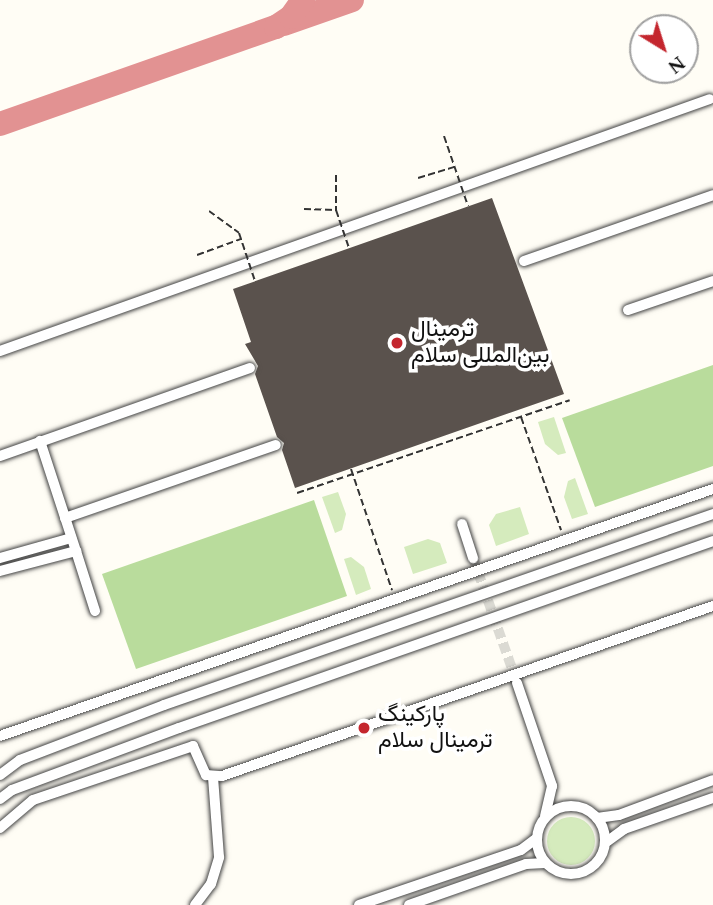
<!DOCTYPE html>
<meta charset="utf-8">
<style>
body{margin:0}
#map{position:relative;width:713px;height:905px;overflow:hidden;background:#fffdf5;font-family:Spectral,Vazirmatn,serif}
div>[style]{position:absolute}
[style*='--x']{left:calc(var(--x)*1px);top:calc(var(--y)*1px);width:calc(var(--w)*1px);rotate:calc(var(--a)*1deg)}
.green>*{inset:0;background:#d5ebbd}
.round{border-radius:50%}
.forest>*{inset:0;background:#b9dc9c}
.taxiway>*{height:24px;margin:-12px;padding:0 12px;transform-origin:12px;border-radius:12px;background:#e29292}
.building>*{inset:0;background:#5a524d}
.minor-tunnel>*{height:10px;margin-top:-5px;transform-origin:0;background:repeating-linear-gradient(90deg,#dbdad3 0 10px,transparent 0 15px)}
.path>*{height:2px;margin-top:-1px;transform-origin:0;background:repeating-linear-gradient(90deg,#333 0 7px,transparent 0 10.5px)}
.roads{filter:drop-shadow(0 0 2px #444) drop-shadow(0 0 2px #444)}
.minor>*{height:10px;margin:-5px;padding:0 5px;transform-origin:5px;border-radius:5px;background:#fff}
.minor>.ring{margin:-5px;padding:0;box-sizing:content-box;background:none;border:10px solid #fff;border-radius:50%}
.path-bridge>*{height:2px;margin-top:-1px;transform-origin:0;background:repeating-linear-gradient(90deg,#333 0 7px,transparent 0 10.5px)}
.dots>*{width:19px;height:19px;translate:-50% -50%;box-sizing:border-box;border:4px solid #fff;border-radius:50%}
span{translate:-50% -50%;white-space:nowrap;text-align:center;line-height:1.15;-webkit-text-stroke:7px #fff;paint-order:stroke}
.poi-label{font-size:23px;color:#111}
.left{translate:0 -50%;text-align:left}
.north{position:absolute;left:629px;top:14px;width:70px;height:70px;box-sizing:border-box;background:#fff;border:2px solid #a0a0a0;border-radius:50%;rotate:142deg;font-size:19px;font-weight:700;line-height:28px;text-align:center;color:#111}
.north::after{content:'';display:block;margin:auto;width:24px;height:32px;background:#c4262e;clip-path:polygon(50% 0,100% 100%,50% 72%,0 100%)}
</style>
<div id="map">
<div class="green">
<i style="clip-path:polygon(554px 417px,566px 453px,558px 455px,545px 444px,538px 422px)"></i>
<i style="clip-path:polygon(575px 478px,588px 514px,572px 519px,564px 497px,568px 481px)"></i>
<i style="clip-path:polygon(338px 492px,346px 514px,342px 530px,335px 533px,322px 497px)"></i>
<i style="clip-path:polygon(520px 507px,529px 534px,496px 546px,489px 525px,496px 514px)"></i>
<i style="clip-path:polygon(428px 539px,440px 543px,447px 563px,413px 574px,404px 547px)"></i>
<i style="clip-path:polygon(351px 557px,364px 567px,371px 589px,356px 595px,344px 559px)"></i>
<i class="round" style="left:547px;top:817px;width:48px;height:48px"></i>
</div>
<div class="forest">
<i style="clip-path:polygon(713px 365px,713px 466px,595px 507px,562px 418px)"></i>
<i style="clip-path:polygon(314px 500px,347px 596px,136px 669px,102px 574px)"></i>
</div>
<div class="taxiway">
<i style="--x:284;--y:24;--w:72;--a:-19.4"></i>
<i style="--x:0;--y:124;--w:293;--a:-19.4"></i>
<i style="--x:276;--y:27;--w:18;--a:-34"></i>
<i style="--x:291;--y:17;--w:21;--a:-55"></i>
</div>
<div class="building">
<i style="clip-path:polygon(492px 198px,564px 394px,295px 488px,282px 450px,284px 443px,277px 437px,255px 374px,258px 366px,245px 344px,251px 342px,233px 289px)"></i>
</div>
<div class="minor-tunnel">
<i style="--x:473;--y:558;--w:133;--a:70.6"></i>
</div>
<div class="path">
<i style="--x:418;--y:178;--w:39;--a:-17"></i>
<i style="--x:304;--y:209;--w:32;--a:2"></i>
<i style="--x:197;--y:255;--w:47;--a:-20"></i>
<i style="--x:521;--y:417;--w:120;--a:70.5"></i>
<i style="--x:351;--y:469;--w:128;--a:71.3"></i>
<i style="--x:297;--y:493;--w:288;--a:-18.8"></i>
</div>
<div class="roads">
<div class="minor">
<i style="--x:524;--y:261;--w:200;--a:-19.2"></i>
<i style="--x:628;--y:310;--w:90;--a:-18.8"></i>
<i style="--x:0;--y:351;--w:753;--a:-19.54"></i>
<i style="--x:0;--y:456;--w:265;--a:-19.4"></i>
<i style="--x:65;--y:518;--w:223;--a:-19.1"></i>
<i style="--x:462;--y:524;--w:36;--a:72"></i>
<i style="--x:76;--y:551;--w:63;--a:72.4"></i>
<i style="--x:0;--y:558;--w:74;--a:-15.7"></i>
<i style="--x:0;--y:571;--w:79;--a:-14.7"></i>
<i style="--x:76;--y:551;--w:116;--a:-108.1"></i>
<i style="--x:517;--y:683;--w:109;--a:71.2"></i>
<i style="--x:552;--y:786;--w:31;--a:103"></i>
<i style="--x:0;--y:736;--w:755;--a:-19.11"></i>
<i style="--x:0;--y:775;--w:25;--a:-37"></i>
<i style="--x:20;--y:760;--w:154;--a:-20.9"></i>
<i style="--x:164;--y:705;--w:581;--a:-19.18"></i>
<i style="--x:0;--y:799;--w:15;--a:-37"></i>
<i style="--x:12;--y:790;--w:178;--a:-20.4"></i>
<i style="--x:179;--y:728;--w:566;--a:-19.3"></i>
<i class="ring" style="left:537px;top:806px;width:58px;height:58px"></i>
<i style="--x:597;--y:818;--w:22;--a:-8"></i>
<i style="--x:619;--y:815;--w:100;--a:-20.4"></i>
<i style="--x:0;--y:828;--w:43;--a:-40.3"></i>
<i style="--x:33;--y:800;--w:169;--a:-18.6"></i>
<i style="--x:193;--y:746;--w:32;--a:66"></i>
<i style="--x:206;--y:775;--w:16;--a:4"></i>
<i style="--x:222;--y:776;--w:520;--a:-19.1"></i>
<i style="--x:605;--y:843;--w:24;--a:-36"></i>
<i style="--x:624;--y:829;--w:94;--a:-19.2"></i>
<i style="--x:195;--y:905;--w:26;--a:-53"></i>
<i style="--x:211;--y:884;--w:28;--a:-73"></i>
<i style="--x:219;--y:857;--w:79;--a:-94.3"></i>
<i style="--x:359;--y:905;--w:171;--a:-18.8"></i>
<i style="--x:521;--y:850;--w:20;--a:-37"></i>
<i style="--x:409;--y:905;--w:124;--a:-19.3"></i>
<i style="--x:526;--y:864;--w:19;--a:-3"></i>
</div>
</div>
<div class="path-bridge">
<i style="--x:444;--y:136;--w:74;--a:71.1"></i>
<i style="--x:336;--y:175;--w:35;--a:90"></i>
<i style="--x:336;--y:210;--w:40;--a:71.1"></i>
<i style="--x:209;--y:211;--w:37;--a:36"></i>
<i style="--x:239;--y:233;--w:51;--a:71.6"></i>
</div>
<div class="dots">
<i style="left:397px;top:343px;background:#c4262e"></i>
<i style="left:364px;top:728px;background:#c4262e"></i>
</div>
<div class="poi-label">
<span class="left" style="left:411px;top:343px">ترمینال<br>بین‌المللی سلام</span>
<span class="left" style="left:378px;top:728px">پارکینگ<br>ترمینال سلام</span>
</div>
<div class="north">N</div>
</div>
